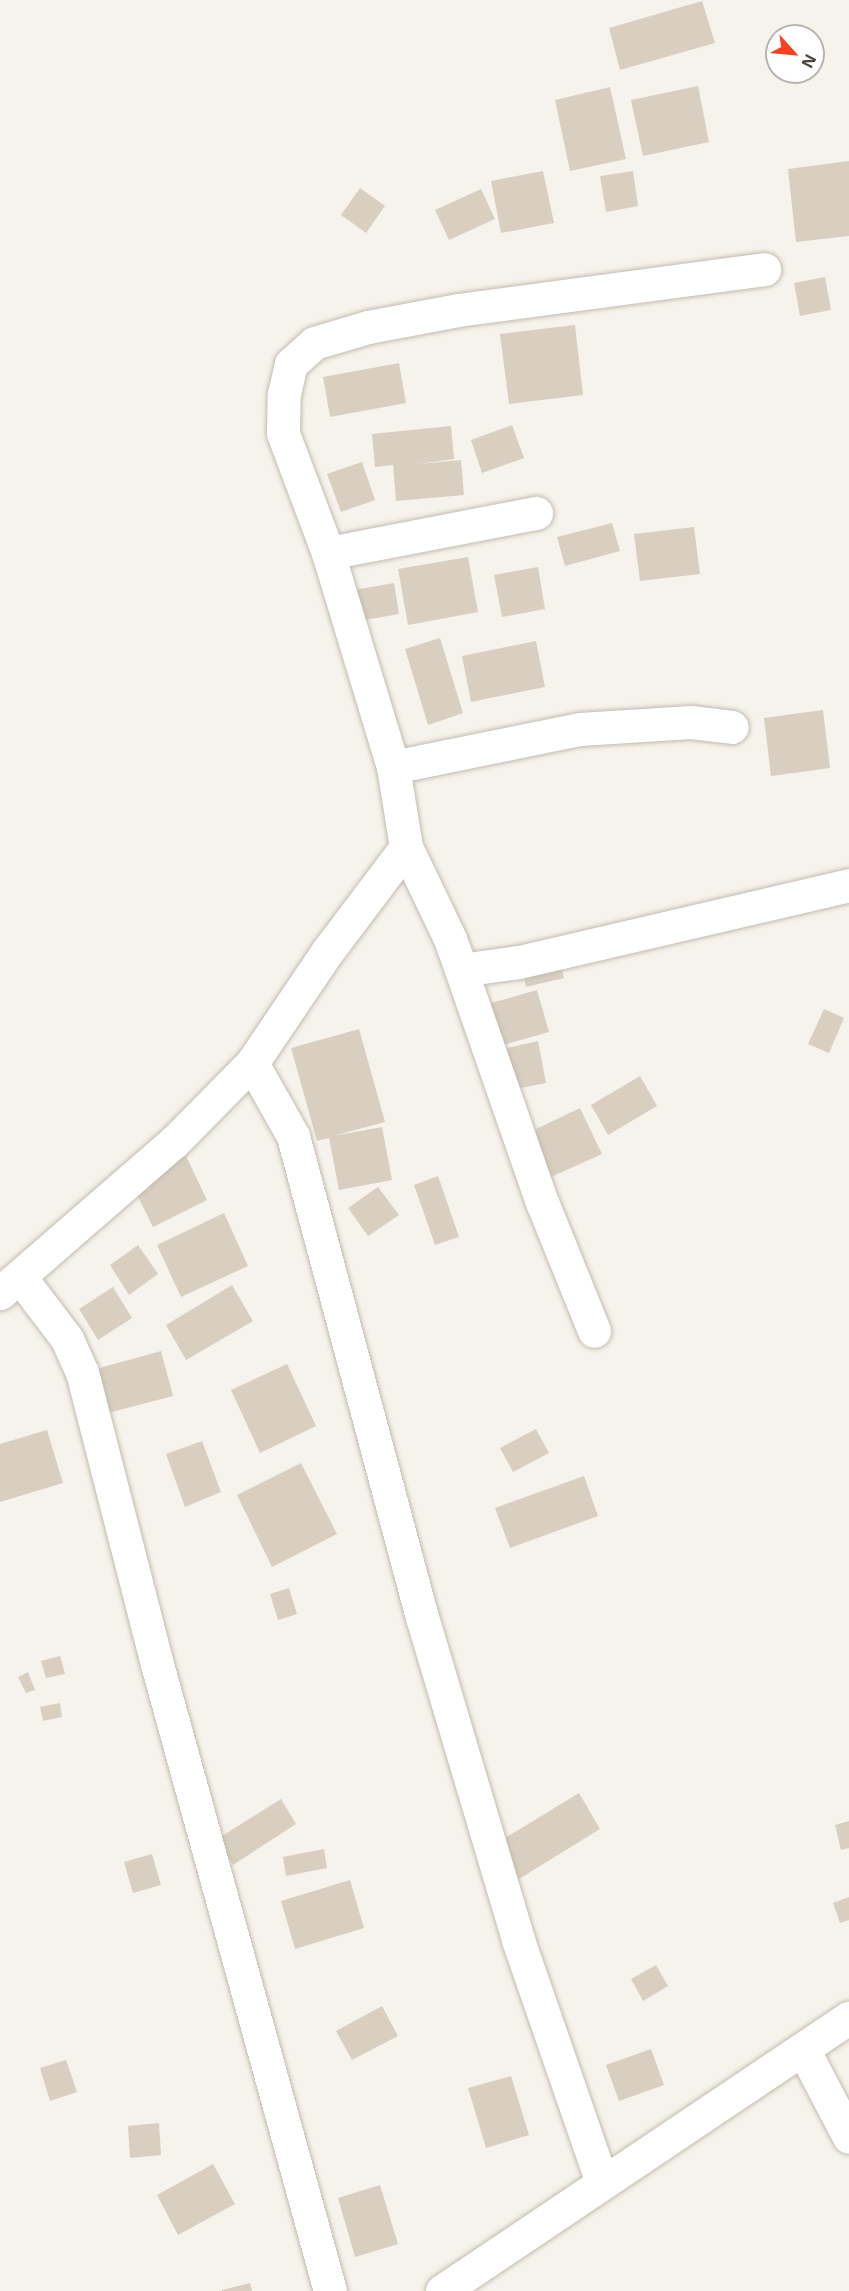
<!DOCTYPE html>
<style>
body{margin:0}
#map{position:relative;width:849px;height:2291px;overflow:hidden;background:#f6f3ec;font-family:"Open Sans",sans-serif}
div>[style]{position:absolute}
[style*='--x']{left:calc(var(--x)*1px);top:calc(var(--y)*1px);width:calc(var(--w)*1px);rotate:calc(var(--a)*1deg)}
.building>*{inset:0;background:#d8cfc1}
.roads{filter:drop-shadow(0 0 2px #c2bbae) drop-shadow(0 0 2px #c2bbae)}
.minor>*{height:33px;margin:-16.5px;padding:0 16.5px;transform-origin:16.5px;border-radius:16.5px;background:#fff}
span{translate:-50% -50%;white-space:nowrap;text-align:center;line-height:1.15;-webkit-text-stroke:4.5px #fff;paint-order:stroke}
.north{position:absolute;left:765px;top:24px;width:60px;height:60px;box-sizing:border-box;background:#fff;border:2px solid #b7b4b0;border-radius:50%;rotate:117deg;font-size:16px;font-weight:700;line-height:24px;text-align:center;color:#4b4439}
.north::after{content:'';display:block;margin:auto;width:21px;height:27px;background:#fc3f1d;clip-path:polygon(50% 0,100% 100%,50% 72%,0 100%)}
</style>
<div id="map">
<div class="building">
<i style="clip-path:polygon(702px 1px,715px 43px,620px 70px,609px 28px)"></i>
<i style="clip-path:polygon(698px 86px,709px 142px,643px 156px,631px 100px)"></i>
<i style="clip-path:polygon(610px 87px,626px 159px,570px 171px,555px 100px)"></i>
<i style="clip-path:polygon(849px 161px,849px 236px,796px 242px,788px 169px)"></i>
<i style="clip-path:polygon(543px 171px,554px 223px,501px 233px,491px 181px)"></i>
<i style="clip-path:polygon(633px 171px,638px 206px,606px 212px,600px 176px)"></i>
<i style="clip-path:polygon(360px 188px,385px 206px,366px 233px,341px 215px)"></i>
<i style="clip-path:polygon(481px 189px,495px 219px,449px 240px,435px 210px)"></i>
<i style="clip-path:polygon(825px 277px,831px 310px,800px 316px,794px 283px)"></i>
<i style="clip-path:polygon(575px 325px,583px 395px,509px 404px,500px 334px)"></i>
<i style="clip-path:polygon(399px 363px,406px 403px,330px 417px,323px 377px)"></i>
<i style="clip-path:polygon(512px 425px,524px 458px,482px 473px,471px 440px)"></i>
<i style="clip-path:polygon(451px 426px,454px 459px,418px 464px,461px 460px,464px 495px,396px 501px,393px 465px,375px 467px,372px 434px)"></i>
<i style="clip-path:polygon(362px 462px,375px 500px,341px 512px,327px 474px)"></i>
<i style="clip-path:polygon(612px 523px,620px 551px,565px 566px,557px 537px)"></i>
<i style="clip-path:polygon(694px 527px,700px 574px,640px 581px,634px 534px)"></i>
<i style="clip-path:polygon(468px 557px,478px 612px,408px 625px,398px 569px)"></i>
<i style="clip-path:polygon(538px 567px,545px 609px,502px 617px,494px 575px)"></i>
<i style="clip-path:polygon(394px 583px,399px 614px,359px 621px,354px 590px)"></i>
<i style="clip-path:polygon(440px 638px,463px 713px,428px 725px,405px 649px)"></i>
<i style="clip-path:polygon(536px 641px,545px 687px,471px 702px,462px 656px)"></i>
<i style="clip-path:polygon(823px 710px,830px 768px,771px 776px,764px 718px)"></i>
<i style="clip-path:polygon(559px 958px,564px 978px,526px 987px,522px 967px)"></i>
<i style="clip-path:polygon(537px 990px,549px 1032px,496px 1047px,484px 1005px)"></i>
<i style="clip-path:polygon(824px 1009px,844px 1018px,829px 1053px,808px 1044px)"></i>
<i style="clip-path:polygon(359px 1029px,385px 1122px,333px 1136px,382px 1127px,392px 1180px,339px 1190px,329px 1138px,317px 1141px,291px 1048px)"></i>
<i style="clip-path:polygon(538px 1041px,546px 1083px,511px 1090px,503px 1049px)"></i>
<i style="clip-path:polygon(640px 1076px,657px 1106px,608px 1135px,591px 1105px)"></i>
<i style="clip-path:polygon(580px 1108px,602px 1154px,551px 1177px,530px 1132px)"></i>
<i style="clip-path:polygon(185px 1154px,207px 1200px,153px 1227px,130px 1181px)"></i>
<i style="clip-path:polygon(438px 1176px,459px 1237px,435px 1245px,414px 1185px)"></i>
<i style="clip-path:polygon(378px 1187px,399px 1215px,368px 1236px,348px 1208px)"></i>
<i style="clip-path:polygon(224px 1213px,248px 1266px,181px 1297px,157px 1245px)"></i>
<i style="clip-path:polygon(138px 1245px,158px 1274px,129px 1295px,110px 1265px)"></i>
<i style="clip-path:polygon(232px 1285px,253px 1321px,186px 1360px,166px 1325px)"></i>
<i style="clip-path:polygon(113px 1287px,132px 1318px,98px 1340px,79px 1309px)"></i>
<i style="clip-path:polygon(161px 1351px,173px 1396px,108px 1413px,96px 1369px)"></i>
<i style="clip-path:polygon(287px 1364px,316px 1426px,260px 1453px,231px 1390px)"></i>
<i style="clip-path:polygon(536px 1429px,549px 1453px,513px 1472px,500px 1448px)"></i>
<i style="clip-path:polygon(47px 1430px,63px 1483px,0 1502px,0 1444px)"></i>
<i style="clip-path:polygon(202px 1441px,221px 1492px,185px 1507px,166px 1454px)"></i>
<i style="clip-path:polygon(301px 1463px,337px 1534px,272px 1567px,237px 1495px)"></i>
<i style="clip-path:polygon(584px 1476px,598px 1516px,510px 1548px,495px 1508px)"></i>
<i style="clip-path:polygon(289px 1588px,297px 1614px,278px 1620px,270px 1594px)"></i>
<i style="clip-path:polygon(60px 1656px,65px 1674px,46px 1678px,41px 1661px)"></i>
<i style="clip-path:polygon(28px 1672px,35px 1690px,26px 1693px,18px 1677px)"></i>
<i style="clip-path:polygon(60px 1703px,62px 1717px,43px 1721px,40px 1707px)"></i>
<i style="clip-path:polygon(579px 1793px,600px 1829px,519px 1879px,497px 1843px)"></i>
<i style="clip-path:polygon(281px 1799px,296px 1824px,233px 1865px,217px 1839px)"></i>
<i style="clip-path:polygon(849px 1821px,849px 1848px,841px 1850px,835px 1825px)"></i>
<i style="clip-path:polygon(324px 1849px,327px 1868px,286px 1876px,283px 1857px)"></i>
<i style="clip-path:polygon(152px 1854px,161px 1885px,133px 1893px,124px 1862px)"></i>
<i style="clip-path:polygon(350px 1880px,364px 1928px,295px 1949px,281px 1901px)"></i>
<i style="clip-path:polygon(849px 1897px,849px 1920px,840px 1923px,833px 1903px)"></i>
<i style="clip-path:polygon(656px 1965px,668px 1986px,643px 2001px,631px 1979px)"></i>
<i style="clip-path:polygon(382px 2006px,398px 2036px,352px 2060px,336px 2031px)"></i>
<i style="clip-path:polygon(651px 2049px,664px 2085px,619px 2101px,606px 2065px)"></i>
<i style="clip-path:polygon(66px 2060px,77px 2092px,50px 2101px,40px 2068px)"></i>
<i style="clip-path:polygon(511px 2076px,529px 2135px,486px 2148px,468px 2088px)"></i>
<i style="clip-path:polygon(159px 2123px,161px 2155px,130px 2158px,128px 2126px)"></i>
<i style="clip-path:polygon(213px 2164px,235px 2204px,178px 2235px,157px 2195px)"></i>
<i style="clip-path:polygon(380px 2185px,398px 2244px,355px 2257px,338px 2198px)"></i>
<i style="clip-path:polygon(250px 2283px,252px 2291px,222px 2291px,222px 2290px)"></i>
</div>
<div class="roads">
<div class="minor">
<i style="--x:328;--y:553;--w:212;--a:-10.9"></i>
<i style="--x:393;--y:767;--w:191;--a:-11.5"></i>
<i style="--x:580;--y:729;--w:111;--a:-3.6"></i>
<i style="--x:691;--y:722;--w:41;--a:7"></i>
<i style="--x:406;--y:847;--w:102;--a:64.4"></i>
<i style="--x:450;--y:939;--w:33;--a:70"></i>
<i style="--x:461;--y:970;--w:59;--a:-7.9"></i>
<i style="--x:519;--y:962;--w:339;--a:-13.1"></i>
<i style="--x:461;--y:970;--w:246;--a:70.8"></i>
<i style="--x:542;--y:1202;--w:139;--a:68"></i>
<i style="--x:252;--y:1063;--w:84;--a:60.7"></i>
<i style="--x:293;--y:1136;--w:498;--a:75"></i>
<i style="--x:422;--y:1617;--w:337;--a:73.4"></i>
<i style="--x:518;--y:1940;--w:256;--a:70.9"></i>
<i style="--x:20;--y:1277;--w:78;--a:52.8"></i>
<i style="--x:67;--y:1339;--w:36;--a:66"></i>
<i style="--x:82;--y:1372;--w:301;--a:75.6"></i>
<i style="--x:157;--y:1664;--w:650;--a:74.57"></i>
<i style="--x:0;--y:1293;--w:230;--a:-41"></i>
<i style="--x:174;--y:1142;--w:111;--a:-45.4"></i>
<i style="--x:252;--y:1063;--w:134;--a:-56"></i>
<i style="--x:327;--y:952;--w:131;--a:-53"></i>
<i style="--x:406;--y:847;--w:81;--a:-99.2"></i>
<i style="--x:393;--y:767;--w:224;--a:-106.9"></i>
<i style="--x:328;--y:553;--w:128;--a:-110.6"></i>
<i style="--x:283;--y:433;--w:39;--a:-89"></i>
<i style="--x:284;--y:394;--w:31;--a:-77"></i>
<i style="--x:291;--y:364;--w:31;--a:-42"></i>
<i style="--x:314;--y:343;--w:56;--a:-16.5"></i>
<i style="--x:368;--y:327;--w:92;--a:-10.7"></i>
<i style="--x:458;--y:310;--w:309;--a:-7.6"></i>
<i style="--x:803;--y:2049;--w:99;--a:62.4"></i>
<i style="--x:442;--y:2291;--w:490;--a:-33.9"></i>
</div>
</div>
<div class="north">N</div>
</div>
